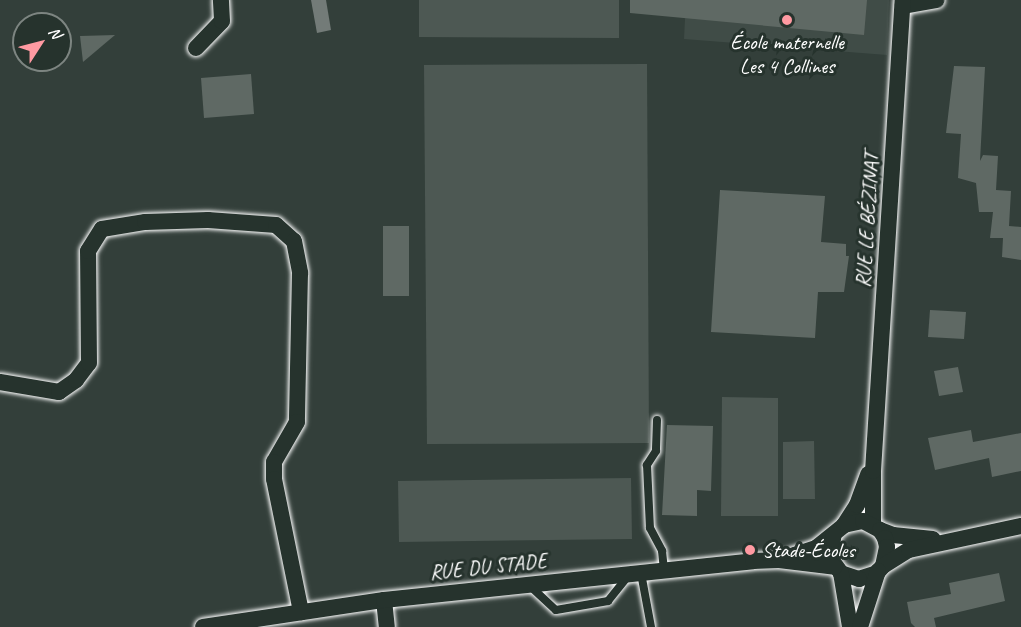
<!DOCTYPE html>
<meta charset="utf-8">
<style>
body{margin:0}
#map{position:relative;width:1021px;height:627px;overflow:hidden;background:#333f3a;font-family:Caveat,sans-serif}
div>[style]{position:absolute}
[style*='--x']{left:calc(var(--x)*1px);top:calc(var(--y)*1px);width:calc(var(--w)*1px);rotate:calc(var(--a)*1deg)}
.built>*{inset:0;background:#404c47}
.green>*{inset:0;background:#4d5853}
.water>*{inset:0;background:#737b78}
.building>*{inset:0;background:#5f6964}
.roads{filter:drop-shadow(0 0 2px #fff) drop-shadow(0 0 2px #fff)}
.service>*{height:8px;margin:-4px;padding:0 4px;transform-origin:4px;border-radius:4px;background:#26332d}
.minor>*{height:16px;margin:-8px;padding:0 8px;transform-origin:8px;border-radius:8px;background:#26332d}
.dots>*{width:16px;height:16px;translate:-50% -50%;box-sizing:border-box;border:3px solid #26332d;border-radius:50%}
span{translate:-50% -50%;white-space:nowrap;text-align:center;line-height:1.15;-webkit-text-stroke:6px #26332d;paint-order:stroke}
.poi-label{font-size:21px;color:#fff}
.left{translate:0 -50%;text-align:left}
.street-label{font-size:21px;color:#fff}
.north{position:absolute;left:12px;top:12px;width:60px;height:60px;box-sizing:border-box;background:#26332d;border:2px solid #7d8581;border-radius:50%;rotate:54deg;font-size:16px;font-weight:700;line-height:24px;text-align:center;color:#fff}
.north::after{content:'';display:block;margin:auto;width:21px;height:27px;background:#ff9aa2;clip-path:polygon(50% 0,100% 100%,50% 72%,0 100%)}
</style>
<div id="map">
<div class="built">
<i style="clip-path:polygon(686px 0,889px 0,887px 55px,684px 39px)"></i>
</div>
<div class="green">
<i style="clip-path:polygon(419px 0,619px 0,619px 38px,419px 37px)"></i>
<i style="clip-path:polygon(647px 64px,649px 443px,427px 444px,424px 65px)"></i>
<i style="clip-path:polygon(722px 397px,778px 398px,778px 516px,721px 516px)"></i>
<i style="clip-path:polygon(814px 441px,815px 499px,783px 499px,783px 442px)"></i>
<i style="clip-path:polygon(631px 478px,632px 539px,399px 542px,398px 481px)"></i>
</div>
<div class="water">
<i style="clip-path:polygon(311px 0,326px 0,331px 30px,317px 33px)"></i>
</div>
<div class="building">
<i style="clip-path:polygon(630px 0,867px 0,864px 35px,630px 13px)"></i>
<i style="clip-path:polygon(115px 35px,83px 62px,80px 36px)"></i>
<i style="clip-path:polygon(954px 66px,985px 67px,980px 161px,983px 155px,998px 156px,996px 190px,1011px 191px,1009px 226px,1021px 227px,1021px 260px,1002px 257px,1003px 238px,990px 238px,993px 212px,979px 212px,976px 183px,958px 178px,961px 134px,946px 133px)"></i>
<i style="clip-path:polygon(251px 74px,254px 114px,204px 118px,201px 78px)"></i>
<i style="clip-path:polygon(720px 190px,825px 196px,821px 242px,846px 244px,846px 256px,849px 256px,844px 292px,818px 292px,815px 338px,711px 332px)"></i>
<i style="clip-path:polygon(383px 226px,409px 226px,409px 296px,383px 296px)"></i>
<i style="clip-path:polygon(930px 310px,966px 312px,964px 339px,928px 337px)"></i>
<i style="clip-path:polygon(958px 367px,963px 392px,939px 396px,934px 371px)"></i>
<i style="clip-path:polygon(667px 425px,713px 426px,711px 491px,697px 490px,697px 516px,662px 515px)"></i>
<i style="clip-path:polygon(971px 430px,973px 442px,1021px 433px,1021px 471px,992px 477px,989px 458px,935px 470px,928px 438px)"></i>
<i style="clip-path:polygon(999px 573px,1005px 601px,934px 618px,936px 627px,915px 627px,911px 623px,907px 602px,951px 594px,949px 583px)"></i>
</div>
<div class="roads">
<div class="service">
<i style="--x:657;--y:420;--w:31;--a:92"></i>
<i style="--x:656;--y:451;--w:17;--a:123"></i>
<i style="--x:647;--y:465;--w:63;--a:87.3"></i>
<i style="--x:650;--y:528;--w:26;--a:62"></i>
<i style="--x:662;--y:551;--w:20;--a:84"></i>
<i style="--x:641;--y:573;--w:55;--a:79.5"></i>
<i style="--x:530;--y:586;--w:35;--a:43"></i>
<i style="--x:556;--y:610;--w:53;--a:-9.8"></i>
<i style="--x:608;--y:601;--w:33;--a:-51"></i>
</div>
<div class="minor">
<i style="--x:903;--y:6;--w:34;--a:-10"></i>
<i style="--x:196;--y:48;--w:37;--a:-46"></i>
<i style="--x:222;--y:21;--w:21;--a:-93"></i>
<i style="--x:0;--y:382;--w:60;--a:9.6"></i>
<i style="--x:59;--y:392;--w:21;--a:-35"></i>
<i style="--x:76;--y:380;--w:21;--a:-53"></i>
<i style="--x:89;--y:363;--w:112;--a:-90.5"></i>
<i style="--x:88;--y:251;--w:26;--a:-58"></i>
<i style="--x:102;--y:229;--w:44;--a:-9.2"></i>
<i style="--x:145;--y:222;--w:63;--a:-1.8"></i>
<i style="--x:208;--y:220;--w:68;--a:4.2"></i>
<i style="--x:276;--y:225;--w:24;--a:42"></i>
<i style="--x:294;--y:241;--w:33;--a:79"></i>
<i style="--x:300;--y:273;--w:149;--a:91.2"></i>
<i style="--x:297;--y:422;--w:46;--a:119.9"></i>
<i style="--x:274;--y:462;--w:17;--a:90"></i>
<i style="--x:274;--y:479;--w:136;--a:78.5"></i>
<i style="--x:844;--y:525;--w:24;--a:-57"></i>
<i style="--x:857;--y:505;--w:33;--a:-70"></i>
<i style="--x:873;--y:525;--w:54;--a:-90"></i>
<i style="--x:873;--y:471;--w:472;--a:-86.4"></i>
<i style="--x:880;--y:530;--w:14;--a:21"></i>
<i style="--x:893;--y:535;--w:40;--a:5.7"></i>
<i style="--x:788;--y:557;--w:29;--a:-18"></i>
<i style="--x:816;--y:548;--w:36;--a:-39"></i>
<i style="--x:844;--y:525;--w:19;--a:-12"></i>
<i style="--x:863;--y:521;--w:19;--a:28"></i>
<i style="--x:880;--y:530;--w:9;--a:58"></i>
<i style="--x:885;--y:538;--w:9;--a:77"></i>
<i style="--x:887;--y:547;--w:19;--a:102"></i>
<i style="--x:883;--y:566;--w:9;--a:131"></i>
<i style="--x:877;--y:573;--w:19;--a:162"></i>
<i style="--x:859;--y:579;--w:19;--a:-162"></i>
<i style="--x:841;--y:573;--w:19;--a:-126"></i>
<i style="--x:830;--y:558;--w:24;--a:-81"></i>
<i style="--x:883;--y:566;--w:31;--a:-32"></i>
<i style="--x:909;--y:550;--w:115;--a:-12.1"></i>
<i style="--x:841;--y:573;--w:55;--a:80.5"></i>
<i style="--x:384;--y:600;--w:27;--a:84"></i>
<i style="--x:203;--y:627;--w:183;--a:-8.5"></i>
<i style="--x:384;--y:600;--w:371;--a:-6"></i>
<i style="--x:753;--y:561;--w:26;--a:-2"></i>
<i style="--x:779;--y:560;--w:56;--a:7.1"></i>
<i style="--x:860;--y:627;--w:59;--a:-72.2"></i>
</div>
</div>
<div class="dots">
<i style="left:787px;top:20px;background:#ff9aa2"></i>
<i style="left:750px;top:550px;background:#ff9aa2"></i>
</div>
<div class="poi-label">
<span style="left:787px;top:54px">École maternelle<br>Les 4 Collines</span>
<span class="left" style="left:762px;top:550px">Stade-Écoles</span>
</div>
<div class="street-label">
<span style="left:867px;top:220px;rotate:-86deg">RUE LE BÉZINAT</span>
<span style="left:488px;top:566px;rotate:-6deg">RUE DU STADE</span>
</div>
<div class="north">N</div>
</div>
